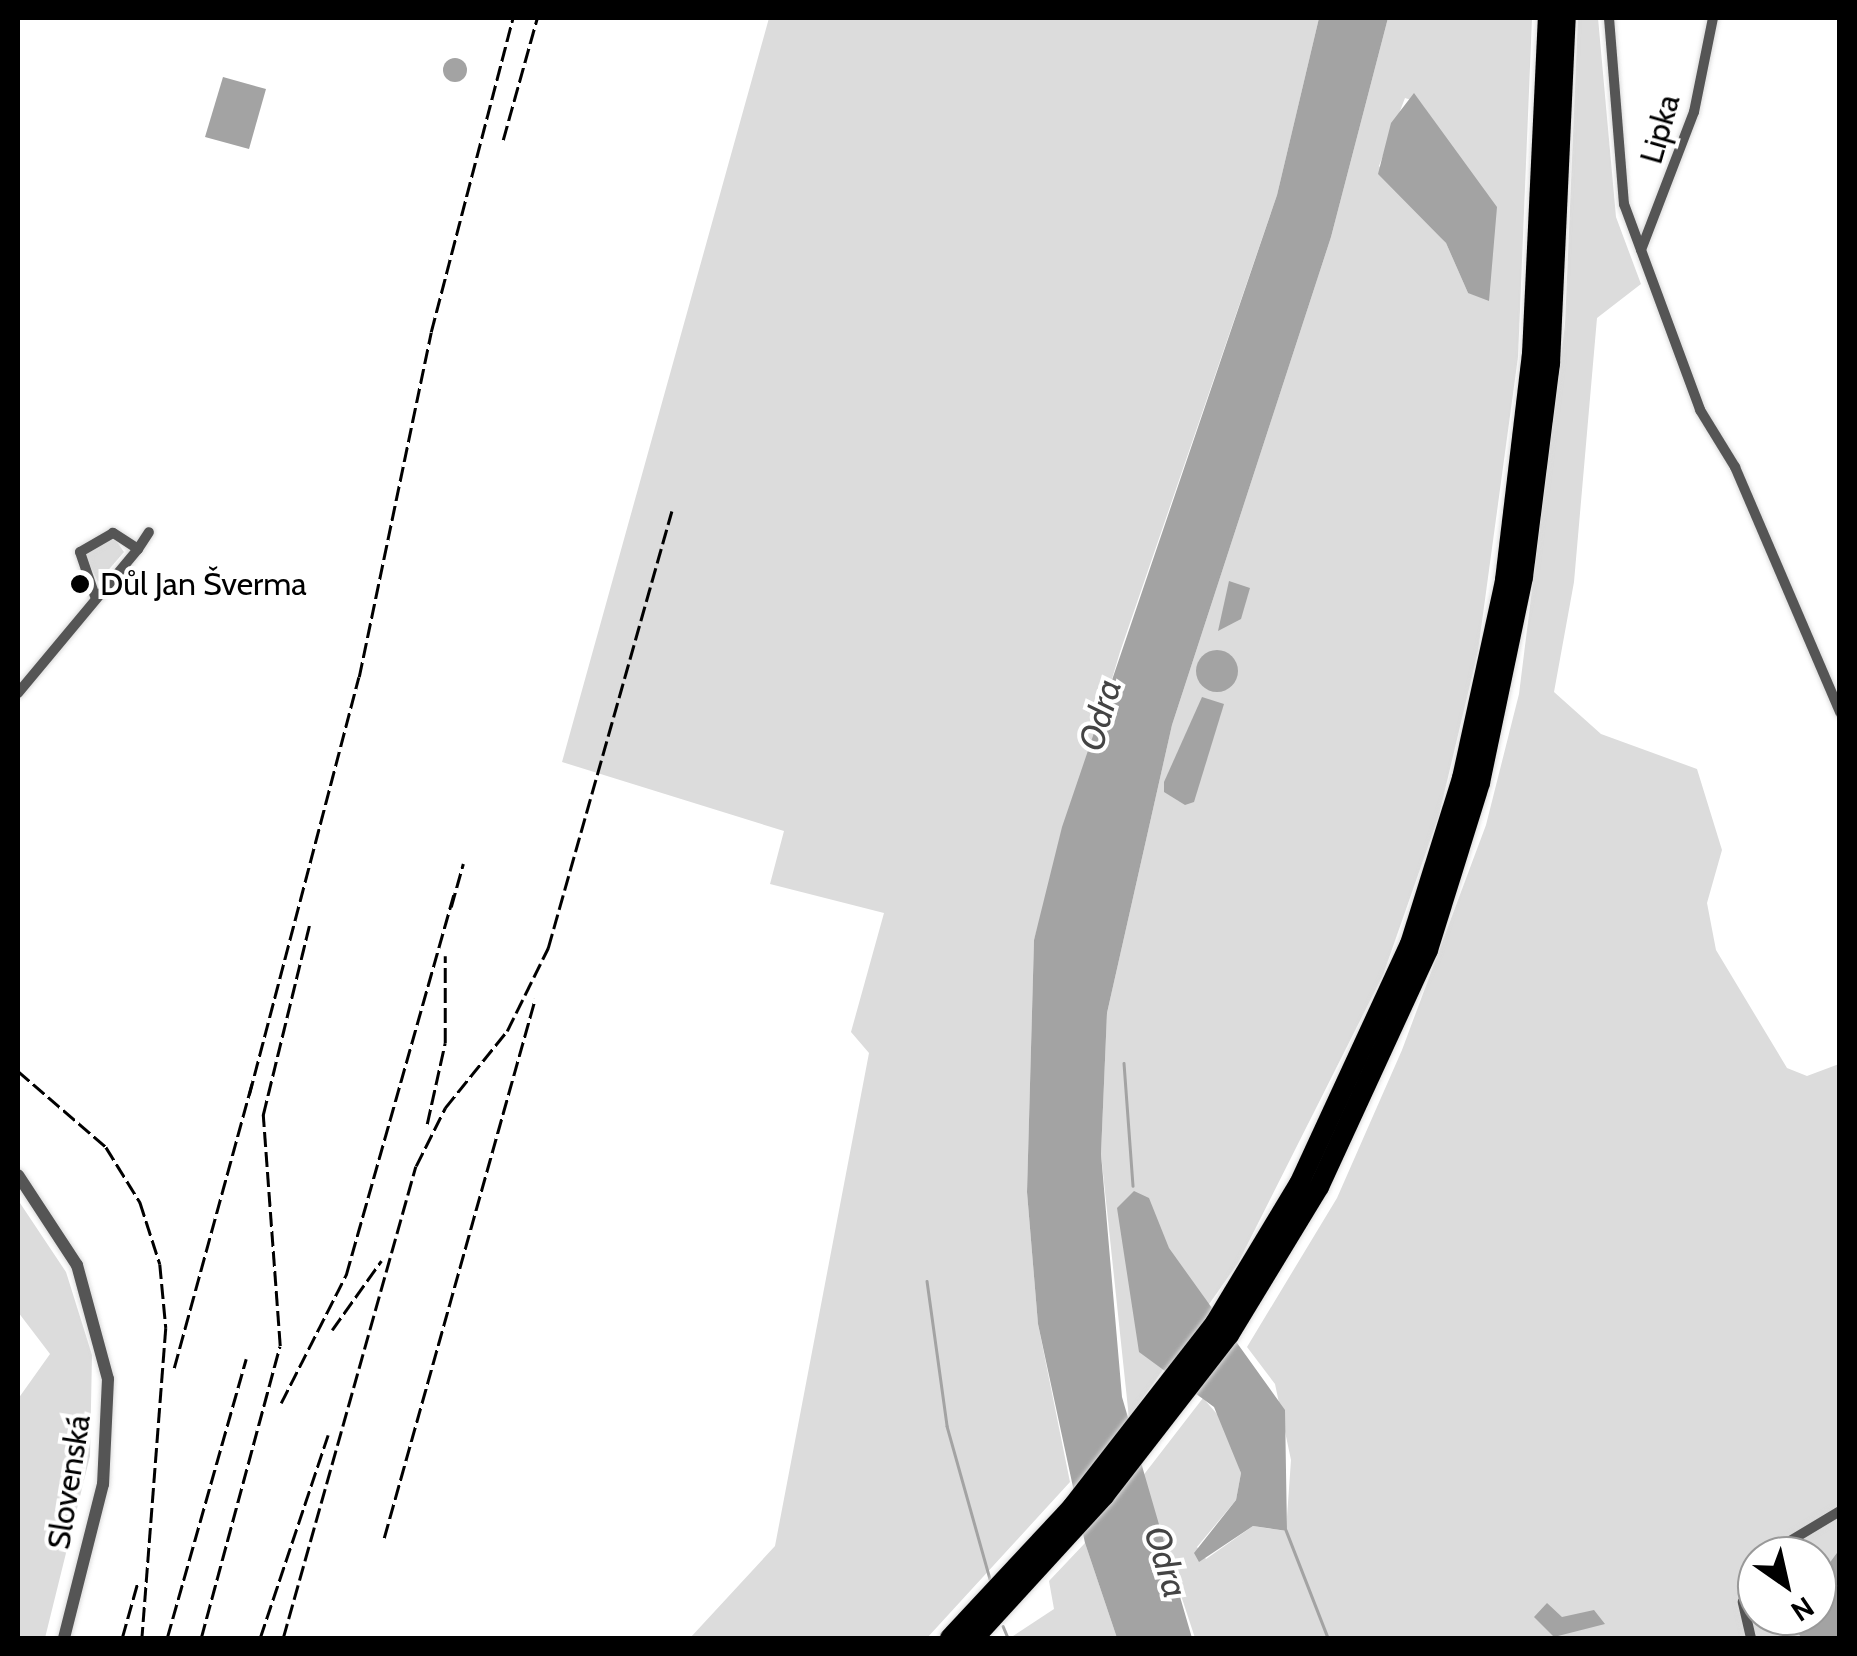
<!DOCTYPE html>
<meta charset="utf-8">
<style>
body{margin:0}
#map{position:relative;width:1857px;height:1656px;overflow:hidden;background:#fff;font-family:Cabin,sans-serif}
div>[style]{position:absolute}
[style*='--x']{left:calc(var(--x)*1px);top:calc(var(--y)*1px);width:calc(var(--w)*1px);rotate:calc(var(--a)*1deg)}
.green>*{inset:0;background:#dcdcdc}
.water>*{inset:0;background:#a3a3a3}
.round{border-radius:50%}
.stream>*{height:2.5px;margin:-1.25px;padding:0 1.25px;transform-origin:1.25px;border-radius:1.25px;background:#a3a3a3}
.roads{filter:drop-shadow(0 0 2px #dbdbdb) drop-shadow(0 0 2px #dbdbdb)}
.minor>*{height:10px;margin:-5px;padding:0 5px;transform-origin:5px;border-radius:5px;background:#555}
.tertiary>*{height:12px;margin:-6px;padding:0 6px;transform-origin:6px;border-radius:6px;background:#555}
.motorway>*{height:20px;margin:-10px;padding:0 10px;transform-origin:10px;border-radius:10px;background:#000}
.rail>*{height:2.5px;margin-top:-1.25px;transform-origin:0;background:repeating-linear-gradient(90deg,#000 0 15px,transparent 0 20px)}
.dots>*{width:28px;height:28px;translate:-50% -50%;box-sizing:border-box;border:5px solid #fff;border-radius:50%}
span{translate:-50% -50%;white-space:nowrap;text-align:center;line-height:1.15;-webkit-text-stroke:8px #fff;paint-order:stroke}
.street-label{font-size:32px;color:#000}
.poi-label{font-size:32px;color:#000}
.left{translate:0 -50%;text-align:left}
.water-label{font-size:35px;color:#444;font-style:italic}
.frame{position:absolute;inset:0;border:20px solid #000;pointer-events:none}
.north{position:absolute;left:1737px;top:1536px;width:100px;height:100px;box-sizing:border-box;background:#fff;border:2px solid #999;border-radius:50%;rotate:146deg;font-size:28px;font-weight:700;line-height:40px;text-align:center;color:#000}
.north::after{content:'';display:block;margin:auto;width:35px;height:45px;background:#000;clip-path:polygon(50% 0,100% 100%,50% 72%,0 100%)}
</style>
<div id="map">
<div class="green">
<i style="clip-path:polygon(769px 18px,1319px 18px,1277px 195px,1120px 652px,1034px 940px,1027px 1192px,1038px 1324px,1070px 1482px,927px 1638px,690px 1638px,775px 1546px,869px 1053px,851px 1032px,884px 913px,770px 884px,784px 831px,562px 762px)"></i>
<i style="clip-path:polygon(evenodd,1388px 18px,1532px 18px,1518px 357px,1478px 651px,1439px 815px,1383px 975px,1238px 1263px,1129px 1418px,1101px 1154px,1107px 1013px,1172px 725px,1331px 237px,1388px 18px,1405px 98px,1421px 103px,1492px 204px,1468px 293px,1446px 243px,1379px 166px,1405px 98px)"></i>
<i style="clip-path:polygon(1578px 18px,1598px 18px,1616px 217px,1641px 284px,1597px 318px,1574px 582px,1554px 692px,1601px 734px,1697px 769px,1722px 850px,1707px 903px,1716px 950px,1787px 1068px,1807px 1076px,1839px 1064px,1839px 1550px,1817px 1580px,1817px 1556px,1757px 1556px,1757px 1616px,1790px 1616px,1802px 1638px,1195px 1638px,1142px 1477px,1203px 1398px,1224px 1422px,1241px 1473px,1236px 1500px,1197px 1547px,1206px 1559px,1253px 1526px,1286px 1531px,1291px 1460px,1275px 1384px,1247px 1347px,1337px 1198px,1402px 1050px,1486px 825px,1519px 694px,1565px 325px)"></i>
<i style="clip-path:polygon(99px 539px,115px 539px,124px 552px,98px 582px,85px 555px)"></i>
<i style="clip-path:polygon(18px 1200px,66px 1272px,92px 1355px,90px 1456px,45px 1638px,18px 1638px,18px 1399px,50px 1354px,18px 1312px)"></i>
<i style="clip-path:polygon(1085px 1543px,1117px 1638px,1010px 1638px,1054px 1609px,1049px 1581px)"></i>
</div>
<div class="water">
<i style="clip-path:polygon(1319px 18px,1388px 18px,1331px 237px,1172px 725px,1107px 1013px,1101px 1154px,1122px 1397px,1192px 1638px,1117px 1638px,1085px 1543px,1038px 1324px,1027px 1192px,1034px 940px,1062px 827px,1277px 195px)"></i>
<i class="round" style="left:443px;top:58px;width:24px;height:24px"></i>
<i style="clip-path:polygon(223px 77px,266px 89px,249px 149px,205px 137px)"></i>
<i style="clip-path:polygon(1414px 93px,1497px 207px,1489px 301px,1468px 293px,1446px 243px,1378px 174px,1391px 123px)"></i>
<i style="clip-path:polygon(1229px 581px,1250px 588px,1241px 619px,1218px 631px)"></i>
<i class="round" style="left:1196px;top:650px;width:42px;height:42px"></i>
<i style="clip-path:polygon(1202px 697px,1224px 704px,1194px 802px,1185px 805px,1164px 792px,1164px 782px)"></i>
<i style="clip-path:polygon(1134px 1191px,1149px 1198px,1169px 1248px,1285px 1410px,1287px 1531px,1253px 1526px,1199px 1562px,1194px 1553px,1236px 1500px,1241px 1473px,1214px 1407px,1139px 1352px,1117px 1208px)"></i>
<i style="clip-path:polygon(1839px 1550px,1839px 1638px,1802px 1638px,1787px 1620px,1817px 1616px,1817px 1580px)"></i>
<i style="clip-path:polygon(1547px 1603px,1562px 1617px,1594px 1610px,1605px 1624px,1554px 1637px,1534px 1617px)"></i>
</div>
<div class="stream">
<i style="--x:1124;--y:1063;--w:123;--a:85.8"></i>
<i style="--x:927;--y:1281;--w:146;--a:82.1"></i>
<i style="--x:947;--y:1426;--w:159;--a:74.3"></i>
<i style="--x:1286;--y:1530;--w:116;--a:68.7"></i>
<i style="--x:1003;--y:1626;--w:13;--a:67"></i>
</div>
<div class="roads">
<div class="minor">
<i style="--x:1609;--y:18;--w:187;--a:85.4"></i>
<i style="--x:1624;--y:204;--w:220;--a:69.7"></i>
<i style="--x:1700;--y:410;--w:67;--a:58.4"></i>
<i style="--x:1735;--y:467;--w:267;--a:66.8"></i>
<i style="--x:1641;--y:250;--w:148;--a:-69"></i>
<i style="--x:1694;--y:112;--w:96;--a:-78.6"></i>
<i style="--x:138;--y:549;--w:20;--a:-57"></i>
<i style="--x:18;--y:693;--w:187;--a:-50.2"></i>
<i style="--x:138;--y:549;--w:30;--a:-147"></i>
<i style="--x:113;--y:533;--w:38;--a:150"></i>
<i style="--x:80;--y:552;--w:46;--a:71.2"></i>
<i style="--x:1765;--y:1556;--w:87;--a:-31"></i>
<i style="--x:1751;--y:1638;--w:37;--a:-103"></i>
<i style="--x:1743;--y:1602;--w:39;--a:-69"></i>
</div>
<div class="tertiary">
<i style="--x:18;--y:1175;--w:108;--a:56.8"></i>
<i style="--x:77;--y:1265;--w:118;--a:74.8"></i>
<i style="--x:108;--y:1379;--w:105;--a:92.7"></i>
<i style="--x:103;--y:1484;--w:159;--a:104.2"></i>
</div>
<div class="motorway">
<i style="--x:950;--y:1638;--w:179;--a:-47"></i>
<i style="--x:1072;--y:1507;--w:233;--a:-52.1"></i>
<i style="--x:1215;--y:1323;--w:162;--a:-58.9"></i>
<i style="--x:1299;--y:1184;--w:264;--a:-65.2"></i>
<i style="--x:1410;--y:944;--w:174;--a:-72.6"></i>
<i style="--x:1462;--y:778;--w:203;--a:-77.7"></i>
<i style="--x:1505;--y:580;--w:228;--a:-83.2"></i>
<i style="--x:1532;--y:354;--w:336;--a:-87.3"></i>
<i style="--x:974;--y:1638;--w:193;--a:-47.5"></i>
<i style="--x:1104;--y:1496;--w:204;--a:-52.2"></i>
<i style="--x:1229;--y:1335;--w:173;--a:-58.7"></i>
<i style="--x:1319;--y:1187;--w:261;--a:-65.3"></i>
<i style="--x:1428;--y:950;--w:175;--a:-72.7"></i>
<i style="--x:1480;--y:783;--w:210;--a:-78.2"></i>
<i style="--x:1523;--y:577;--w:215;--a:-82.8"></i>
<i style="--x:1550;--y:364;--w:346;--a:-87.4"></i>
</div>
</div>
<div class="rail">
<i style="--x:503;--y:140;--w:127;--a:-74.4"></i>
<i style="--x:451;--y:907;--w:45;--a:-74.4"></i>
<i style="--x:18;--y:1071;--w:116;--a:40.8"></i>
<i style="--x:106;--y:1147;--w:65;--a:58.3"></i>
<i style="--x:140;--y:1202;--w:65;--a:72.1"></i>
<i style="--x:160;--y:1264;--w:64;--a:84.6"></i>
<i style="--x:166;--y:1328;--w:311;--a:94.4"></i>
<i style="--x:249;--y:1095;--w:432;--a:-75.3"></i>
<i style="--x:359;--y:677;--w:352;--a:-78.2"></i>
<i style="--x:431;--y:332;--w:325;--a:-75.4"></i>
<i style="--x:427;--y:1124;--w:83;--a:-77.5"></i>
<i style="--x:445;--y:1043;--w:87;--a:-90"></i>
<i style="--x:332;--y:1330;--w:85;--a:-54.6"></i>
<i style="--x:174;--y:1368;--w:295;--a:-74.7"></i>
<i style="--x:281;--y:1403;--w:144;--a:-63.1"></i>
<i style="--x:346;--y:1275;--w:396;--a:-74.2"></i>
<i style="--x:384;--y:1538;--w:560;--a:-74.35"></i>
<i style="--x:122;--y:1638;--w:59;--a:-74.3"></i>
<i style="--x:167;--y:1638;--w:290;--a:-74.2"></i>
<i style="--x:201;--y:1638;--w:302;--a:-74.9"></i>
<i style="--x:280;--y:1346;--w:232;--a:-94.2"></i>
<i style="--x:263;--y:1115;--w:195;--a:-76.3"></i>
<i style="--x:260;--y:1638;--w:214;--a:-71.5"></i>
<i style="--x:283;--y:1638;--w:490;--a:-74.3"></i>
<i style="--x:416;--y:1166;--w:65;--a:-63.4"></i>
<i style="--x:445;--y:1108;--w:99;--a:-51.2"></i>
<i style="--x:507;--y:1031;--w:93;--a:-63.7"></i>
<i style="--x:548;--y:948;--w:454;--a:-74.2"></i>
</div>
<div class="dots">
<i style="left:80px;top:584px;background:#000"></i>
</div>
<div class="street-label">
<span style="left:1660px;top:129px;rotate:-74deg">Lipka</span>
<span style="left:69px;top:1482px;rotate:-81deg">Slovenská</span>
</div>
<div class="poi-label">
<span class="left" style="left:100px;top:584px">Důl Jan Šverma</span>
</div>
<div class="water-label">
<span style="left:1100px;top:715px;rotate:-74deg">Odra</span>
<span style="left:1166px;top:1562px;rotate:73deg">Odra</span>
</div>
<div class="frame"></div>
<div class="north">N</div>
</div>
